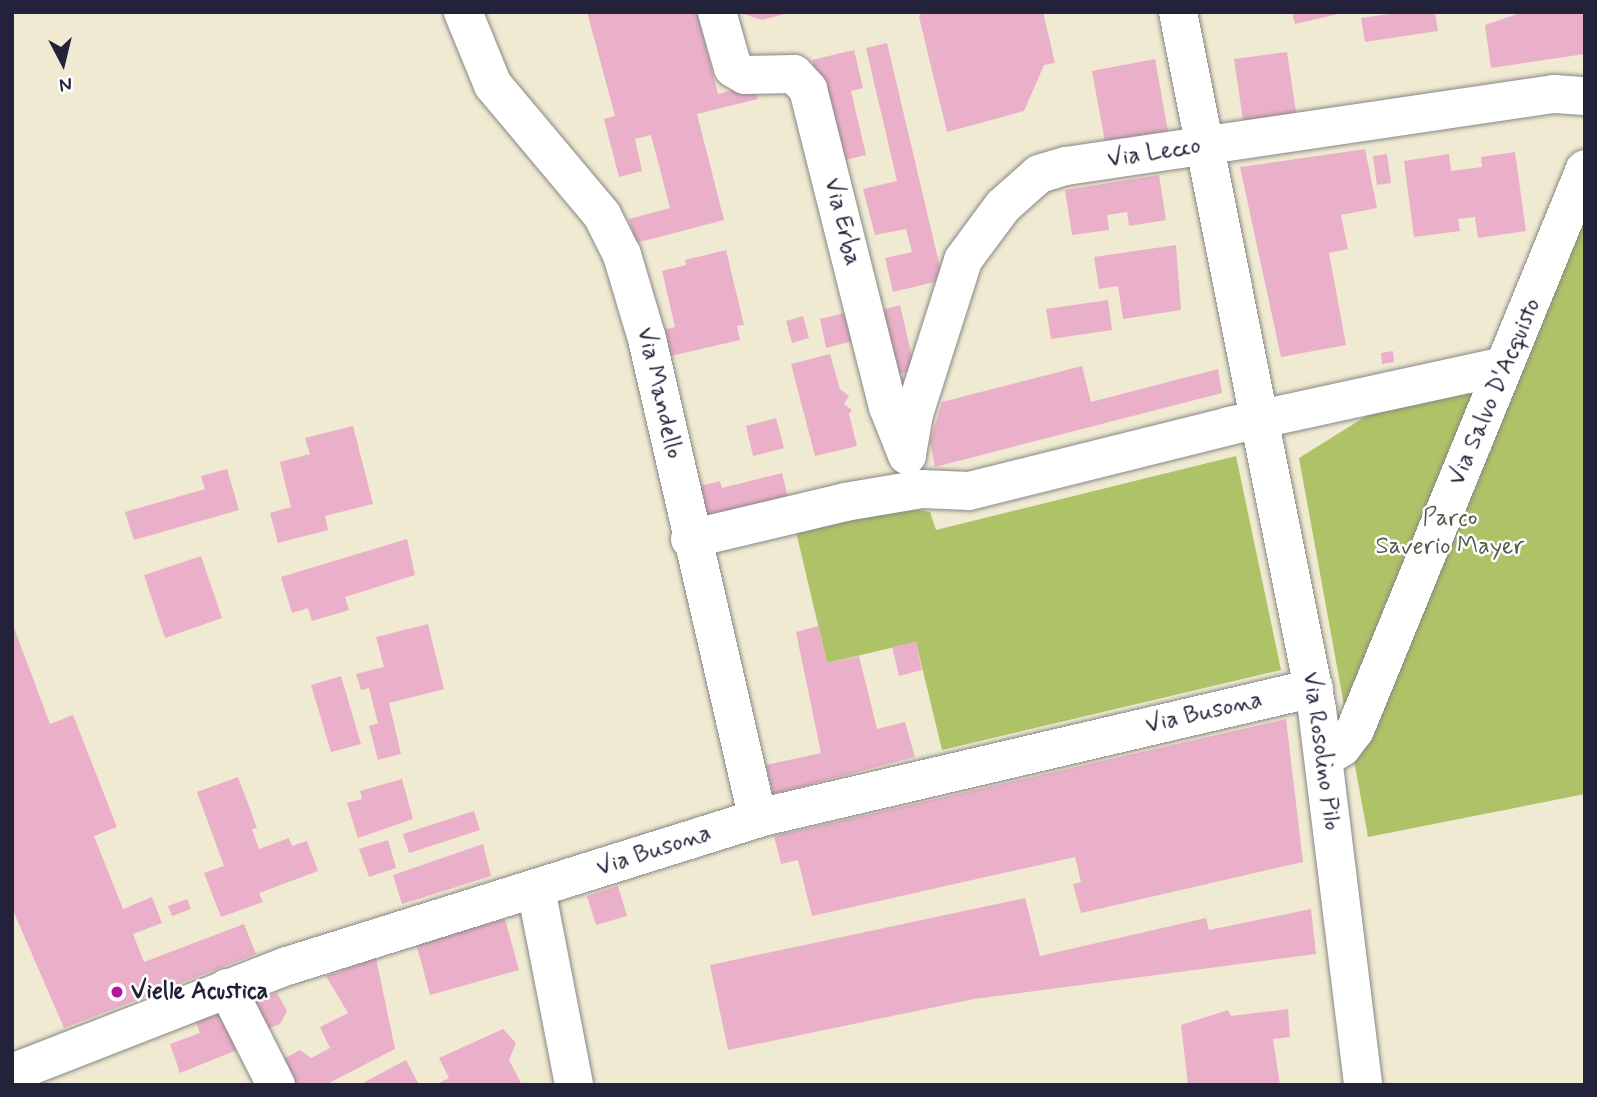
<!DOCTYPE html>
<style>
body{margin:0}
#map{position:relative;width:1597px;height:1097px;overflow:hidden;background:#efead1;font-family:Mynerve,sans-serif}
div>[style]{position:absolute}
[style*='--x']{left:calc(var(--x)*1px);top:calc(var(--y)*1px);width:calc(var(--w)*1px);rotate:calc(var(--a)*1deg)}
.green>*{inset:0;background:#aec267}
.building>*{inset:0;background:#ebb0c9}
.roads{filter:drop-shadow(0 0 2px #888686) drop-shadow(0 0 2px #888686)}
.minor>*{height:38px;margin:-19px;padding:0 19px;transform-origin:19px;border-radius:19px;background:#fff}
.dots>*{width:19px;height:19px;translate:-50% -50%;box-sizing:border-box;border:4px solid #fff;border-radius:50%}
span{translate:-50% -50%;white-space:nowrap;text-align:center;line-height:1.15;-webkit-text-stroke:5px #fff;paint-order:stroke}
.street-label{font-size:24px;color:#22223b}
.park-label{font-size:24px;color:#535a4a}
.poi-label{font-size:24px;color:#22223b;font-weight:700}
.left{translate:0 -50%;text-align:left}
.frame{position:absolute;inset:0;border:14px solid #22223b;pointer-events:none}
.north{position:absolute;left:28px;top:28px;width:70px;height:70px;-webkit-text-stroke:5px #fff;paint-order:stroke;rotate:173deg;font-size:19px;font-weight:700;line-height:28px;text-align:center;color:#22223b}
.north::after{content:'';display:block;margin:auto;width:24px;height:32px;background:#22223b;clip-path:polygon(50% 0,100% 100%,50% 72%,0 100%)}
</style>
<div id="map">
<div class="green">
<i style="clip-path:polygon(1585px 201px,1585px 794px,1368px 837px,1299px 458px,1368px 415px,1512px 379px)"></i>
<i style="clip-path:polygon(1236px 456px,1281px 670px,942px 750px,916px 642px,827px 663px,793px 519px,915px 509px,930px 512px,936px 530px)"></i>
</div>
<div class="building">
<i style="clip-path:polygon(587px 12px,697px 12px,718px 94px,755px 85px,758px 99px,697px 114px,724px 220px,636px 243px,629px 219px,670px 208px,651px 135px,635px 139px,642px 171px,619px 177px,604px 119px,615px 116px)"></i>
<i style="clip-path:polygon(737px 12px,788px 12px,788px 13px,762px 20px)"></i>
<i style="clip-path:polygon(922px 12px,1043px 12px,1055px 63px,1044px 65px,1024px 111px,947px 132px,919px 17px)"></i>
<i style="clip-path:polygon(1292px 12px,1343px 12px,1343px 13px,1295px 24px)"></i>
<i style="clip-path:polygon(1403px 12px,1435px 12px,1438px 31px,1365px 42px,1361px 18px)"></i>
<i style="clip-path:polygon(1523px 12px,1585px 12px,1585px 54px,1491px 68px,1485px 25px)"></i>
<i style="clip-path:polygon(887px 43px,943px 280px,893px 292px,885px 258px,912px 252px,906px 229px,875px 235px,863px 189px,897px 181px,866px 48px)"></i>
<i style="clip-path:polygon(854px 50px,863px 88px,851px 91px,866px 155px,837px 162px,812px 60px)"></i>
<i style="clip-path:polygon(1287px 52px,1297px 119px,1244px 127px,1234px 59px)"></i>
<i style="clip-path:polygon(1155px 59px,1168px 131px,1105px 142px,1092px 71px)"></i>
<i style="clip-path:polygon(1365px 149px,1377px 208px,1341px 215px,1348px 249px,1329px 253px,1346px 345px,1281px 357px,1240px 167px)"></i>
<i style="clip-path:polygon(1515px 152px,1526px 231px,1478px 238px,1475px 217px,1458px 219px,1460px 231px,1414px 237px,1404px 161px,1449px 154px,1451px 171px,1482px 167px,1481px 157px)"></i>
<i style="clip-path:polygon(1387px 154px,1391px 183px,1377px 185px,1373px 156px)"></i>
<i style="clip-path:polygon(1159px 175px,1166px 220px,1129px 226px,1127px 212px,1107px 215px,1109px 230px,1072px 235px,1065px 190px)"></i>
<i style="clip-path:polygon(1176px 245px,1181px 310px,1123px 319px,1118px 286px,1099px 289px,1094px 257px)"></i>
<i style="clip-path:polygon(726px 250px,744px 325px,737px 326px,740px 340px,662px 358px,656px 332px,675px 327px,662px 271px,686px 265px,685px 260px)"></i>
<i style="clip-path:polygon(1108px 300px,1112px 330px,1051px 339px,1046px 309px)"></i>
<i style="clip-path:polygon(900px 305px,915px 370px,890px 376px,874px 312px)"></i>
<i style="clip-path:polygon(849px 312px,857px 340px,826px 348px,820px 319px)"></i>
<i style="clip-path:polygon(803px 316px,809px 338px,792px 343px,786px 321px)"></i>
<i style="clip-path:polygon(1393px 351px,1394px 362px,1382px 364px,1381px 353px)"></i>
<i style="clip-path:polygon(830px 354px,840px 389px,849px 396px,844px 404px,852px 410px,849px 414px,857px 446px,815px 456px,791px 364px)"></i>
<i style="clip-path:polygon(1082px 366px,1091px 402px,1218px 369px,1222px 393px,935px 467px,930px 442px,942px 402px)"></i>
<i style="clip-path:polygon(776px 418px,784px 448px,753px 456px,746px 426px)"></i>
<i style="clip-path:polygon(353px 426px,373px 504px,325px 516px,328px 530px,278px 543px,270px 513px,291px 507px,280px 462px,310px 454px,305px 438px)"></i>
<i style="clip-path:polygon(227px 469px,239px 510px,134px 540px,125px 512px,205px 489px,201px 476px)"></i>
<i style="clip-path:polygon(782px 473px,789px 502px,705px 523px,696px 487px,720px 481px,722px 488px)"></i>
<i style="clip-path:polygon(407px 539px,415px 575px,345px 597px,349px 610px,312px 621px,308px 608px,292px 613px,281px 577px)"></i>
<i style="clip-path:polygon(201px 556px,222px 618px,165px 638px,144px 575px)"></i>
<i style="clip-path:polygon(428px 624px,444px 689px,389px 703px,401px 754px,378px 760px,369px 726px,378px 723px,369px 688px,361px 690px,356px 674px,384px 667px,376px 637px)"></i>
<i style="clip-path:polygon(13px 625px,50px 724px,73px 715px,117px 827px,94px 836px,123px 909px,152px 897px,162px 923px,133px 934px,144px 962px,244px 924px,256px 954px,64px 1028px,12px 908px)"></i>
<i style="clip-path:polygon(818px 626px,827px 663px,859px 656px,877px 729px,905px 722px,915px 757px,773px 794px,766px 765px,821px 753px,796px 632px)"></i>
<i style="clip-path:polygon(916px 642px,922px 670px,899px 676px,892px 647px)"></i>
<i style="clip-path:polygon(341px 676px,361px 744px,331px 752px,311px 685px)"></i>
<i style="clip-path:polygon(1286px 719px,1303px 862px,1081px 913px,1073px 884px,1081px 882px,1075px 857px,812px 916px,798px 860px,781px 864px,774px 836px)"></i>
<i style="clip-path:polygon(238px 777px,257px 828px,252px 829px,259px 849px,289px 838px,292px 846px,307px 841px,318px 871px,259px 893px,263px 902px,221px 917px,204px 873px,224px 866px,197px 792px)"></i>
<i style="clip-path:polygon(402px 779px,413px 819px,358px 838px,347px 803px,362px 799px,360px 791px)"></i>
<i style="clip-path:polygon(474px 811px,480px 830px,409px 853px,403px 834px)"></i>
<i style="clip-path:polygon(388px 840px,396px 868px,369px 877px,359px 849px)"></i>
<i style="clip-path:polygon(483px 844px,491px 876px,402px 904px,393px 875px)"></i>
<i style="clip-path:polygon(618px 886px,627px 916px,596px 925px,587px 896px)"></i>
<i style="clip-path:polygon(1025px 898px,1040px 956px,1206px 918px,1209px 930px,1311px 909px,1316px 954px,974px 999px,728px 1050px,710px 965px)"></i>
<i style="clip-path:polygon(187px 899px,191px 909px,172px 916px,168px 906px)"></i>
<i style="clip-path:polygon(505px 919px,519px 970px,430px 995px,416px 943px)"></i>
<i style="clip-path:polygon(376px 958px,395px 1049px,325px 1085px,293px 1085px,280px 1061px,300px 1050px,311px 1058px,330px 1048px,320px 1027px,348px 1013px,326px 976px)"></i>
<i style="clip-path:polygon(277px 993px,287px 1011px,280px 1024px,264px 1030px,250px 1003px)"></i>
<i style="clip-path:polygon(1288px 1009px,1290px 1037px,1273px 1039px,1280px 1085px,1188px 1085px,1181px 1025px,1228px 1010px,1231px 1016px)"></i>
<i style="clip-path:polygon(223px 1012px,237px 1050px,180px 1073px,170px 1044px,200px 1033px,196px 1022px)"></i>
<i style="clip-path:polygon(503px 1029px,516px 1043px,509px 1060px,522px 1085px,435px 1085px,449px 1078px,439px 1058px)"></i>
<i style="clip-path:polygon(406px 1060px,419px 1085px,359px 1085px)"></i>
</div>
<div class="roads">
<div class="minor">
<i style="--x:463;--y:12;--w:79;--a:67.7"></i>
<i style="--x:493;--y:85;--w:170;--a:50"></i>
<i style="--x:602;--y:215;--w:45;--a:63.4"></i>
<i style="--x:622;--y:255;--w:88;--a:73.4"></i>
<i style="--x:647;--y:339;--w:492;--a:77"></i>
<i style="--x:717;--y:12;--w:58;--a:74.1"></i>
<i style="--x:733;--y:68;--w:14;--a:30"></i>
<i style="--x:745;--y:75;--w:49;--a:-1.2"></i>
<i style="--x:794;--y:74;--w:21;--a:47"></i>
<i style="--x:808;--y:89;--w:328;--a:75.9"></i>
<i style="--x:888;--y:407;--w:52;--a:68.4"></i>
<i style="--x:1178;--y:12;--w:711;--a:78.72"></i>
<i style="--x:1317;--y:709;--w:379;--a:83"></i>
<i style="--x:907;--y:454;--w:41;--a:-80.1"></i>
<i style="--x:914;--y:414;--w:162;--a:-72.3"></i>
<i style="--x:963;--y:260;--w:67;--a:-53.5"></i>
<i style="--x:1003;--y:206;--w:48;--a:-41.6"></i>
<i style="--x:1039;--y:174;--w:28;--a:-17"></i>
<i style="--x:1066;--y:166;--w:493;--a:-8.4"></i>
<i style="--x:1554;--y:94;--w:31;--a:4"></i>
<i style="--x:690;--y:539;--w:159;--a:-13.4"></i>
<i style="--x:845;--y:502;--w:78;--a:-9.6"></i>
<i style="--x:922;--y:489;--w:47;--a:2.4"></i>
<i style="--x:969;--y:491;--w:268;--a:-14"></i>
<i style="--x:1229;--y:426;--w:281;--a:-12.3"></i>
<i style="--x:1324;--y:758;--w:21;--a:-31"></i>
<i style="--x:1342;--y:747;--w:21;--a:-53"></i>
<i style="--x:1355;--y:730;--w:606;--a:-67.71"></i>
<i style="--x:536;--y:889;--w:200;--a:79"></i>
<i style="--x:227;--y:988;--w:109;--a:63.2"></i>
<i style="--x:12;--y:1073;--w:295;--a:-21.3"></i>
<i style="--x:287;--y:966;--w:494;--a:-17.4"></i>
<i style="--x:758;--y:818;--w:571;--a:-13.16"></i>
</div>
</div>
<div class="dots">
<i style="left:117px;top:992px;background:#b5179e"></i>
</div>
<div class="street-label">
<span style="left:1154px;top:153px;rotate:-9deg">Via Lecco</span>
<span style="left:842px;top:222px;rotate:76deg">Via Erba</span>
<span style="left:1495px;top:392px;rotate:-67deg">Via Salvo D'Acquisto</span>
<span style="left:659px;top:393px;rotate:77deg">Via Mandello</span>
<span style="left:1204px;top:713px;rotate:-13deg">Via Busona</span>
<span style="left:1321px;top:751px;rotate:82deg">Via Rosolino Pilo</span>
<span style="left:654px;top:851px;rotate:-18deg">Via Busona</span>
</div>
<div class="park-label">
<span style="left:1450px;top:533px">Parco<br>Saverio Mayer</span>
</div>
<div class="poi-label">
<span class="left" style="left:131px;top:992px">Vielle Acustica</span>
</div>
<div class="frame"></div>
<div class="north">N</div>
</div>
